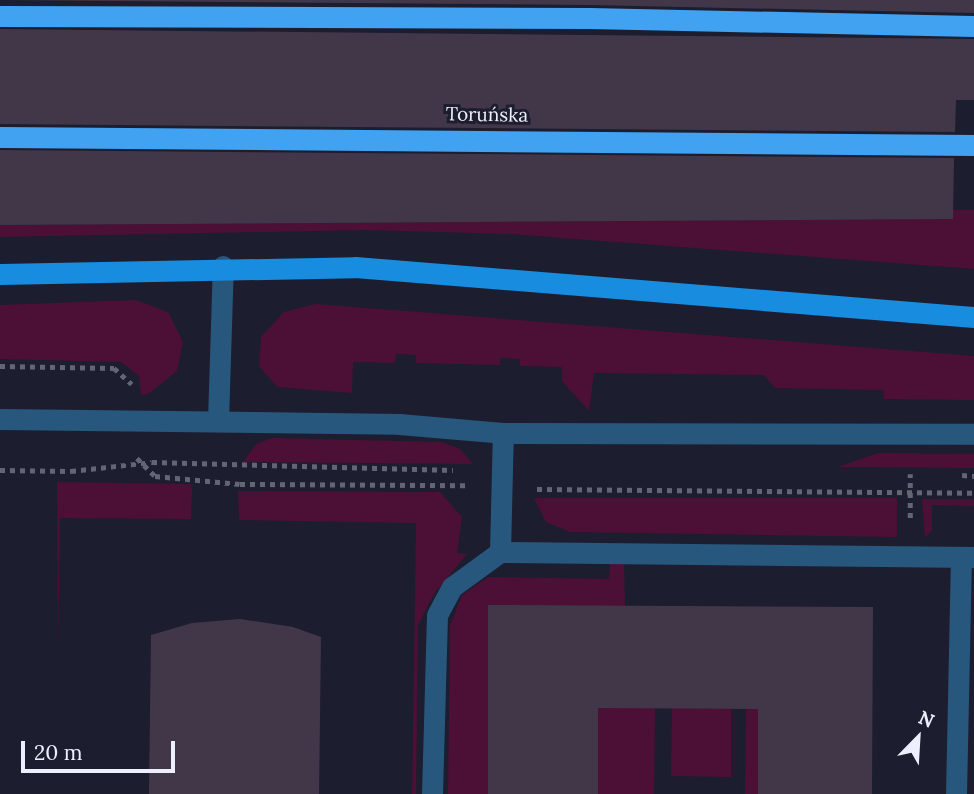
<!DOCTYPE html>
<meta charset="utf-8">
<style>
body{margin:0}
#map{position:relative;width:974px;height:794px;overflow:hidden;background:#1c1d2f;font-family:Lora,serif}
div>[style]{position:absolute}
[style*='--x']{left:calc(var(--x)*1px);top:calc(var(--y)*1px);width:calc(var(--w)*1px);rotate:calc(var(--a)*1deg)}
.green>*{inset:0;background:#4c1037}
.building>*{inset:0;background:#423749}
.path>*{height:4.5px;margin-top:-2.25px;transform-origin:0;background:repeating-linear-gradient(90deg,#636474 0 5px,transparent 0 10px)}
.minor>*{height:21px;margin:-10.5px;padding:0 10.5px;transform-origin:10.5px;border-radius:10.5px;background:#28577e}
.major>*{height:21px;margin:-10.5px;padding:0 10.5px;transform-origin:10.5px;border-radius:10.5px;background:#188cdf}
.highway>*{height:21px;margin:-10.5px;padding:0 10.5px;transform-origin:10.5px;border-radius:10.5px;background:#41a2f1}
span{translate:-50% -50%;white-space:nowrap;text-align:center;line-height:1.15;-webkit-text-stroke:6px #1c1d2f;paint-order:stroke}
.street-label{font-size:19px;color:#eeeffc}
.north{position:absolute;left:883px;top:703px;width:70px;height:70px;-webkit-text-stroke:5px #1c1d2f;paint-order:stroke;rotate:24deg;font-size:19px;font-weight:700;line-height:28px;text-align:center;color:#eeeffc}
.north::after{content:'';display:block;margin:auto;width:24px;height:32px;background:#eeeffc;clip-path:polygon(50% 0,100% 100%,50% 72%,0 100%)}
.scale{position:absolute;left:21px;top:741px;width:154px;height:32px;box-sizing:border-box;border:4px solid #eeeffc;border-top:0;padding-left:9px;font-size:21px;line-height:24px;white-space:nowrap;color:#eeeffc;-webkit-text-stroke:5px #1c1d2f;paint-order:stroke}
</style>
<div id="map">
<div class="green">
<i style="clip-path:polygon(953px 210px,974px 210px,974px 269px,510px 234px,366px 230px,0 237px,0 225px,952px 219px)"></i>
<i style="clip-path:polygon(136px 300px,168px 312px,183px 342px,177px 371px,148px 394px,141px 395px,139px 376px,121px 362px,0 359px,0 305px)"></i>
<i style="clip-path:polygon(316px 304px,974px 356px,974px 400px,884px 399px,884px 390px,775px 388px,764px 375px,594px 373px,589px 411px,562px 381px,562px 367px,520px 366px,520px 359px,500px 358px,500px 365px,416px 363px,416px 355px,396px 354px,395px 363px,353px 362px,352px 393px,277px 387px,259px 366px,261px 337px,284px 312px)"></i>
<i style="clip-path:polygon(272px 438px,442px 442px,460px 449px,473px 464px,243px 462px,256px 444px)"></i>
<i style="clip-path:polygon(878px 453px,974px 454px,974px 468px,838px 467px)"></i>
<i style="clip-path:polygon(57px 482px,191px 484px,192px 489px,191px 519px,60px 518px,58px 652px)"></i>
<i style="clip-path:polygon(238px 491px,440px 492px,462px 517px,457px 553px,467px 554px,434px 594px,418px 625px,416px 794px,412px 794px,416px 523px,239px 520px)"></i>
<i style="clip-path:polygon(534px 498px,897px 498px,897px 537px,570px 532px,546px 522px)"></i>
<i style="clip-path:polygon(922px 499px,974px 499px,974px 506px,932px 505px,932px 530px,925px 538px)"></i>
<i style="clip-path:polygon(610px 563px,624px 563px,625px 606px,489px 605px,488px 794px,448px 794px,450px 626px,462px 595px,488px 577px,609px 579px)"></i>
<i style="clip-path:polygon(598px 708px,655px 708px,654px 794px,598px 794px)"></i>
<i style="clip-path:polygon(672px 708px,731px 709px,731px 777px,671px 776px)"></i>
<i style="clip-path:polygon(746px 709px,758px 709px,758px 794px,745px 794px)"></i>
</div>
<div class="building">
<i style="clip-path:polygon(0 0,974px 0,974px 13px,589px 5px)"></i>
<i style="clip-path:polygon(0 29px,974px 39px,974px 100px,956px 100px,955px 132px,0 124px)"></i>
<i style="clip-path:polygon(0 150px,954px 158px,953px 219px,0 225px)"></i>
<i style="clip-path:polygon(488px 605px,873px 607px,872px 794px,758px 794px,758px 709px,598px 708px,598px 794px,488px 794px)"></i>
<i style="clip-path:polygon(240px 619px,293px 627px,321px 637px,319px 794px,149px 794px,151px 635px,192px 623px)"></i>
</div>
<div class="path">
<i style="--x:0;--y:366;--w:114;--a:1"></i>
<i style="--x:114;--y:368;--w:24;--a:42"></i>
<i style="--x:137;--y:458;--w:25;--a:45"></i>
<i style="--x:155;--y:476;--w:85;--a:5.4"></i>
<i style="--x:240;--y:484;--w:226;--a:0.3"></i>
<i style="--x:0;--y:470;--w:71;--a:0.8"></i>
<i style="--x:71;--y:471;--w:81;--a:-6.3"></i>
<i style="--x:152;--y:462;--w:301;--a:1.5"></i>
<i style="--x:962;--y:475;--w:12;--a:5"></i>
<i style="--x:537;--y:489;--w:437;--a:0.5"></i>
<i style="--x:910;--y:518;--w:44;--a:-90"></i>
</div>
<div class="minor">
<i style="--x:0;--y:419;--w:399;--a:0.7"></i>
<i style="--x:399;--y:424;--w:104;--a:4.9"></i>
<i style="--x:503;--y:433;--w:471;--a:0.1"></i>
<i style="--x:218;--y:421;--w:155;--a:-88.2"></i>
<i style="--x:500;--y:552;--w:119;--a:-88.6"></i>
<i style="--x:432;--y:794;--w:179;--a:-88.4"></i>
<i style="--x:437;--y:615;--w:32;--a:-62"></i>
<i style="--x:452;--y:587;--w:59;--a:-36.1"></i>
<i style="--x:500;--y:552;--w:474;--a:0.6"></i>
<i style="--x:956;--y:794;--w:236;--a:-88.8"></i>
</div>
<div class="major">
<i style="--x:0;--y:274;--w:355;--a:-1.1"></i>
<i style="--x:355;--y:267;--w:621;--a:4.62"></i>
</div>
<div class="highway">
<i style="--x:0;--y:16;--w:589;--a:0.19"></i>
<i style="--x:589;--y:18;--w:385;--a:1.2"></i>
<i style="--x:0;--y:137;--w:974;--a:0.47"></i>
</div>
<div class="street-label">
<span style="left:487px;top:115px;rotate:1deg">Toruńska</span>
</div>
<div class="north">N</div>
<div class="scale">20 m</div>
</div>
